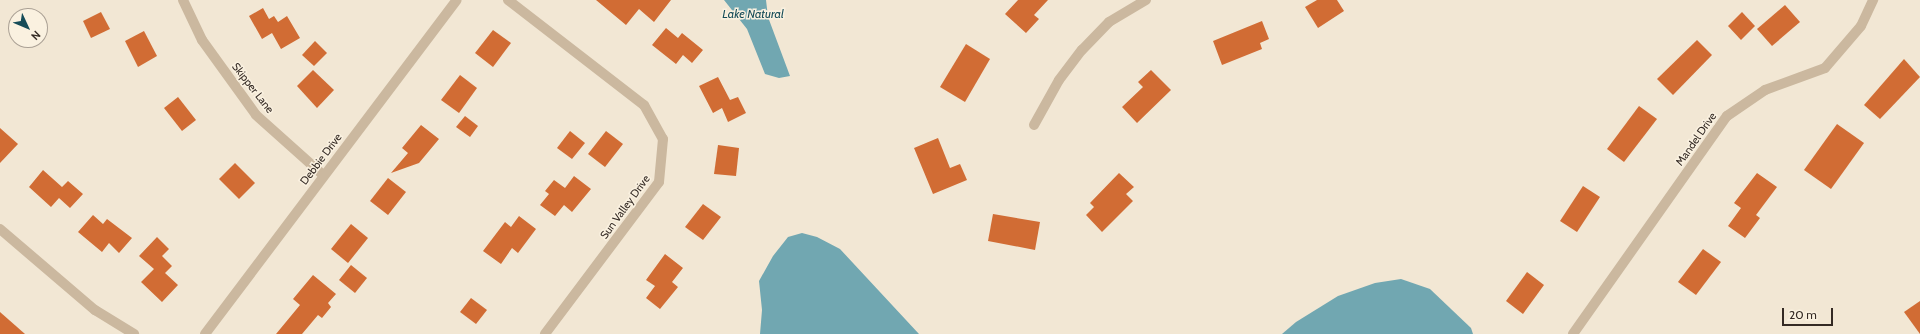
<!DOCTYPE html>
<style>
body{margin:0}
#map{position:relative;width:1920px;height:334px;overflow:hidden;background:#f2e7d4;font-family:Cabin,sans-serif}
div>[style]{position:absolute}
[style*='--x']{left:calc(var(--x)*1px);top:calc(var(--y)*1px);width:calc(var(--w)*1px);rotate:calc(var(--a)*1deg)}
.water>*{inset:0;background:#71a7b1}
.building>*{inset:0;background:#d16c34}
.street>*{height:10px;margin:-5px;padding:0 5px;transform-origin:5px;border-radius:5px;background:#cbb89f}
span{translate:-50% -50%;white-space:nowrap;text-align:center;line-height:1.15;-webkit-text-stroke:3px #faf1e0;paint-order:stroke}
.street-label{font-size:11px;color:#342a24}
.water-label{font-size:12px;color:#164c58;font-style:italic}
.north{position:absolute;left:8px;top:8px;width:40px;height:40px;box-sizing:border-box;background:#faf1e0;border:1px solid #aba195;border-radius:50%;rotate:134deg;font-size:11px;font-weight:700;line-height:16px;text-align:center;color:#342a24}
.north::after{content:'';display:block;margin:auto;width:14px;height:18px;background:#164c58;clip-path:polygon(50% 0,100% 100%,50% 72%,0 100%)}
.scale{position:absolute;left:1782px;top:308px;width:51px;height:18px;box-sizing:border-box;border:2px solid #342a24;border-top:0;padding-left:5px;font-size:12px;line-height:14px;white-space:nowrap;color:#342a24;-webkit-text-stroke:3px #faf1e0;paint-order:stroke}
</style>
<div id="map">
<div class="water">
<i style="clip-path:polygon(724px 0,766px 0,768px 17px,790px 76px,779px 78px,765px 74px,747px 29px)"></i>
<i style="clip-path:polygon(802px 233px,817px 237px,840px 249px,919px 334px,760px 334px,762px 310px,759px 281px,773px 256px,788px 237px)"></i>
<i style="clip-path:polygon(1401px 279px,1430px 289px,1471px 328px,1473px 334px,1282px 334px,1296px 322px,1338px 296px,1375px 283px)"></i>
</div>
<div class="building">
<i style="clip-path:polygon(596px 0,671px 0,654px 22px,639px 9px,626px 25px)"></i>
<i style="clip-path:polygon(1018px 0,1048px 0,1034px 15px,1039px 19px,1026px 33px,1005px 14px)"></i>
<i style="clip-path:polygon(1317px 0,1337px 0,1344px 11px,1318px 28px,1305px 7px)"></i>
<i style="clip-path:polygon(1785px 5px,1800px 22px,1772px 46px,1757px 29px)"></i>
<i style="clip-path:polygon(263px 8px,269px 19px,274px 16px,278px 22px,287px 16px,300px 38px,281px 49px,272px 33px,262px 39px,249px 16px)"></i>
<i style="clip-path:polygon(101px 12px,110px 29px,91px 38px,83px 21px)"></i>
<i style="clip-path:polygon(1742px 12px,1755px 26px,1741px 40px,1728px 26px)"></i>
<i style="clip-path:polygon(1262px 21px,1269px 39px,1260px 43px,1262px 49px,1222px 65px,1213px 41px)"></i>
<i style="clip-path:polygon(666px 28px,678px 38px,682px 33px,703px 50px,692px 63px,683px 55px,676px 64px,652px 45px)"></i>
<i style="clip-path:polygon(493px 30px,511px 43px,493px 67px,475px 53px)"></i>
<i style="clip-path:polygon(144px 31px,157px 56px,138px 67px,125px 41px)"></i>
<i style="clip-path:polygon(1697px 40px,1712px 55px,1673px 95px,1657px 79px)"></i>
<i style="clip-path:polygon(315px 41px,327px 53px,314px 66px,302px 55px)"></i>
<i style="clip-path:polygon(966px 44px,990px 59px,965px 102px,940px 87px)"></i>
<i style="clip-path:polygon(1904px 59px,1920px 77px,1880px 119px,1864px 105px)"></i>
<i style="clip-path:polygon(313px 70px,334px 90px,317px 108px,297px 86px)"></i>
<i style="clip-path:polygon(1151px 70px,1171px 90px,1137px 123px,1122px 107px,1143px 87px,1138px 82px)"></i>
<i style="clip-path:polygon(460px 75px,477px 88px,459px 113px,441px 100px)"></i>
<i style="clip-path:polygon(718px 77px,730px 100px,738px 97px,746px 113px,728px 122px,722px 108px,713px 113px,699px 86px)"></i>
<i style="clip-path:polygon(178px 97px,196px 120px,182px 131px,164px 108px)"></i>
<i style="clip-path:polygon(1639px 106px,1657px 119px,1624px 162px,1607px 149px)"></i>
<i style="clip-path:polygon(465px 116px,478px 126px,470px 137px,456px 127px)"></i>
<i style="clip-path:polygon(1837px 124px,1864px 143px,1831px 189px,1804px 170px)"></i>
<i style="clip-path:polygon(421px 125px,439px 139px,419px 163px,391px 173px,408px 153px,402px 148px)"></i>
<i style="clip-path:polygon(0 128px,18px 144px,0 163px)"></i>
<i style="clip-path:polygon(570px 131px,585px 143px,572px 159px,557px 148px)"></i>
<i style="clip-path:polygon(606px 131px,623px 144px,605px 167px,588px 154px)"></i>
<i style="clip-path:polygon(938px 138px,950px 168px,960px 164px,967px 180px,933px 194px,914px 148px)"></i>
<i style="clip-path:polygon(718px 145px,739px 148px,736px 176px,714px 174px)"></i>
<i style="clip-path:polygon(235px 163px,255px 183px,239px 199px,219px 179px)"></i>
<i style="clip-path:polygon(43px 170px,62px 187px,68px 181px,83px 194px,70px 208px,59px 198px,51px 207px,29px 187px)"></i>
<i style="clip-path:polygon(1119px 173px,1134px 187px,1126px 194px,1133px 201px,1102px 232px,1086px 215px,1094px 207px,1090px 203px)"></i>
<i style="clip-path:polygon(1757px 173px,1777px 187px,1756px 215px,1760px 218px,1745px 238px,1728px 226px,1741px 208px,1734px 203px)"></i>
<i style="clip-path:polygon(574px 176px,591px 189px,572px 212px,564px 205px,555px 216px,540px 205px,549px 194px,545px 191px,554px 180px,565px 188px)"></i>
<i style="clip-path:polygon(388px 178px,406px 192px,388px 215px,370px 201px)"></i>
<i style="clip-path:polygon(1583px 186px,1600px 197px,1577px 232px,1560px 221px)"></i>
<i style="clip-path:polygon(703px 204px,721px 217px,703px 240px,685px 227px)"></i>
<i style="clip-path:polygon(993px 214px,1040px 222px,1035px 250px,988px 241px)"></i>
<i style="clip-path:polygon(93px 215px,103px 224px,107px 219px,132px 238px,119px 253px,109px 243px,102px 252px,78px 232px)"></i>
<i style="clip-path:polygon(519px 216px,536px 229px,518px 253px,512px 248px,501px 264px,483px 251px,505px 222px,511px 227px)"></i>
<i style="clip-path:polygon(351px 224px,368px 238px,348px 263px,331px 249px)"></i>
<i style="clip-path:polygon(157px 237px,169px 249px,162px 256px,172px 266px,165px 273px,178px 285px,162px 302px,141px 282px,154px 269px,139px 256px)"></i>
<i style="clip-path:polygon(1703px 249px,1721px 262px,1696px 295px,1678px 282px)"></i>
<i style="clip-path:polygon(665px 254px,683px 268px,672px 282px,678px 287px,660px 309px,646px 298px,655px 286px,646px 280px)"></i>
<i style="clip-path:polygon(351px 265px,367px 278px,355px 293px,339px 280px)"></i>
<i style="clip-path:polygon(1527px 272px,1544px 285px,1523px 314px,1506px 301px)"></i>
<i style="clip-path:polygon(313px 275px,336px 294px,328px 303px,331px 307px,322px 318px,318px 315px,302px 334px,276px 334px,300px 305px,293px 299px)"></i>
<i style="clip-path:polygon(471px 298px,487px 310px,476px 324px,460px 312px)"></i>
<i style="clip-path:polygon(1920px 301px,1920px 334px,1904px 312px)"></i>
<i style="clip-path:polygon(0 312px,25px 334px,0 334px)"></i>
</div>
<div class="street">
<i style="--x:183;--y:0;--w:44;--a:64.6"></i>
<i style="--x:202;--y:40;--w:92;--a:54.2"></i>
<i style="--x:256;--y:115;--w:90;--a:41.8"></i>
<i style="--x:508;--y:0;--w:172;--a:37.7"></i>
<i style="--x:644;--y:105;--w:39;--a:61"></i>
<i style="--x:663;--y:139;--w:43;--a:95.3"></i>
<i style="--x:659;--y:182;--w:190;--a:126.9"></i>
<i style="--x:1034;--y:125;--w:51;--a:-60.9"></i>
<i style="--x:1059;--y:80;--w:38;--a:-53"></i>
<i style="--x:1082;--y:50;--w:39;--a:-46"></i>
<i style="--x:1109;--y:22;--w:43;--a:-30.7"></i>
<i style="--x:0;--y:229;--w:125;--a:40.5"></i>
<i style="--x:95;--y:310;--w:46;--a:31.6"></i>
<i style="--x:205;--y:334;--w:418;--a:-53"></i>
<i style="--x:1573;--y:334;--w:267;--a:-54.8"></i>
<i style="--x:1727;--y:116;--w:46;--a:-34.4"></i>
<i style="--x:1765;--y:90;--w:64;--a:-20.1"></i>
<i style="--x:1825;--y:68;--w:55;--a:-49.4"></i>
<i style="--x:1861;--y:26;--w:29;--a:-65"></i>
</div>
<div class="street-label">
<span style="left:253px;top:88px;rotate:52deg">Skipper Lane</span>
<span style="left:1696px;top:139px;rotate:-55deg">Mandel Drive</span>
<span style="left:321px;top:159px;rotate:-53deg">Debbie Drive</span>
<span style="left:625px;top:207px;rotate:-54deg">Sun Valley Drive</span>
</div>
<div class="water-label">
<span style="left:753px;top:14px">Lake Natural</span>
</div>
<div class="north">N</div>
<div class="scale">20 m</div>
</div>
